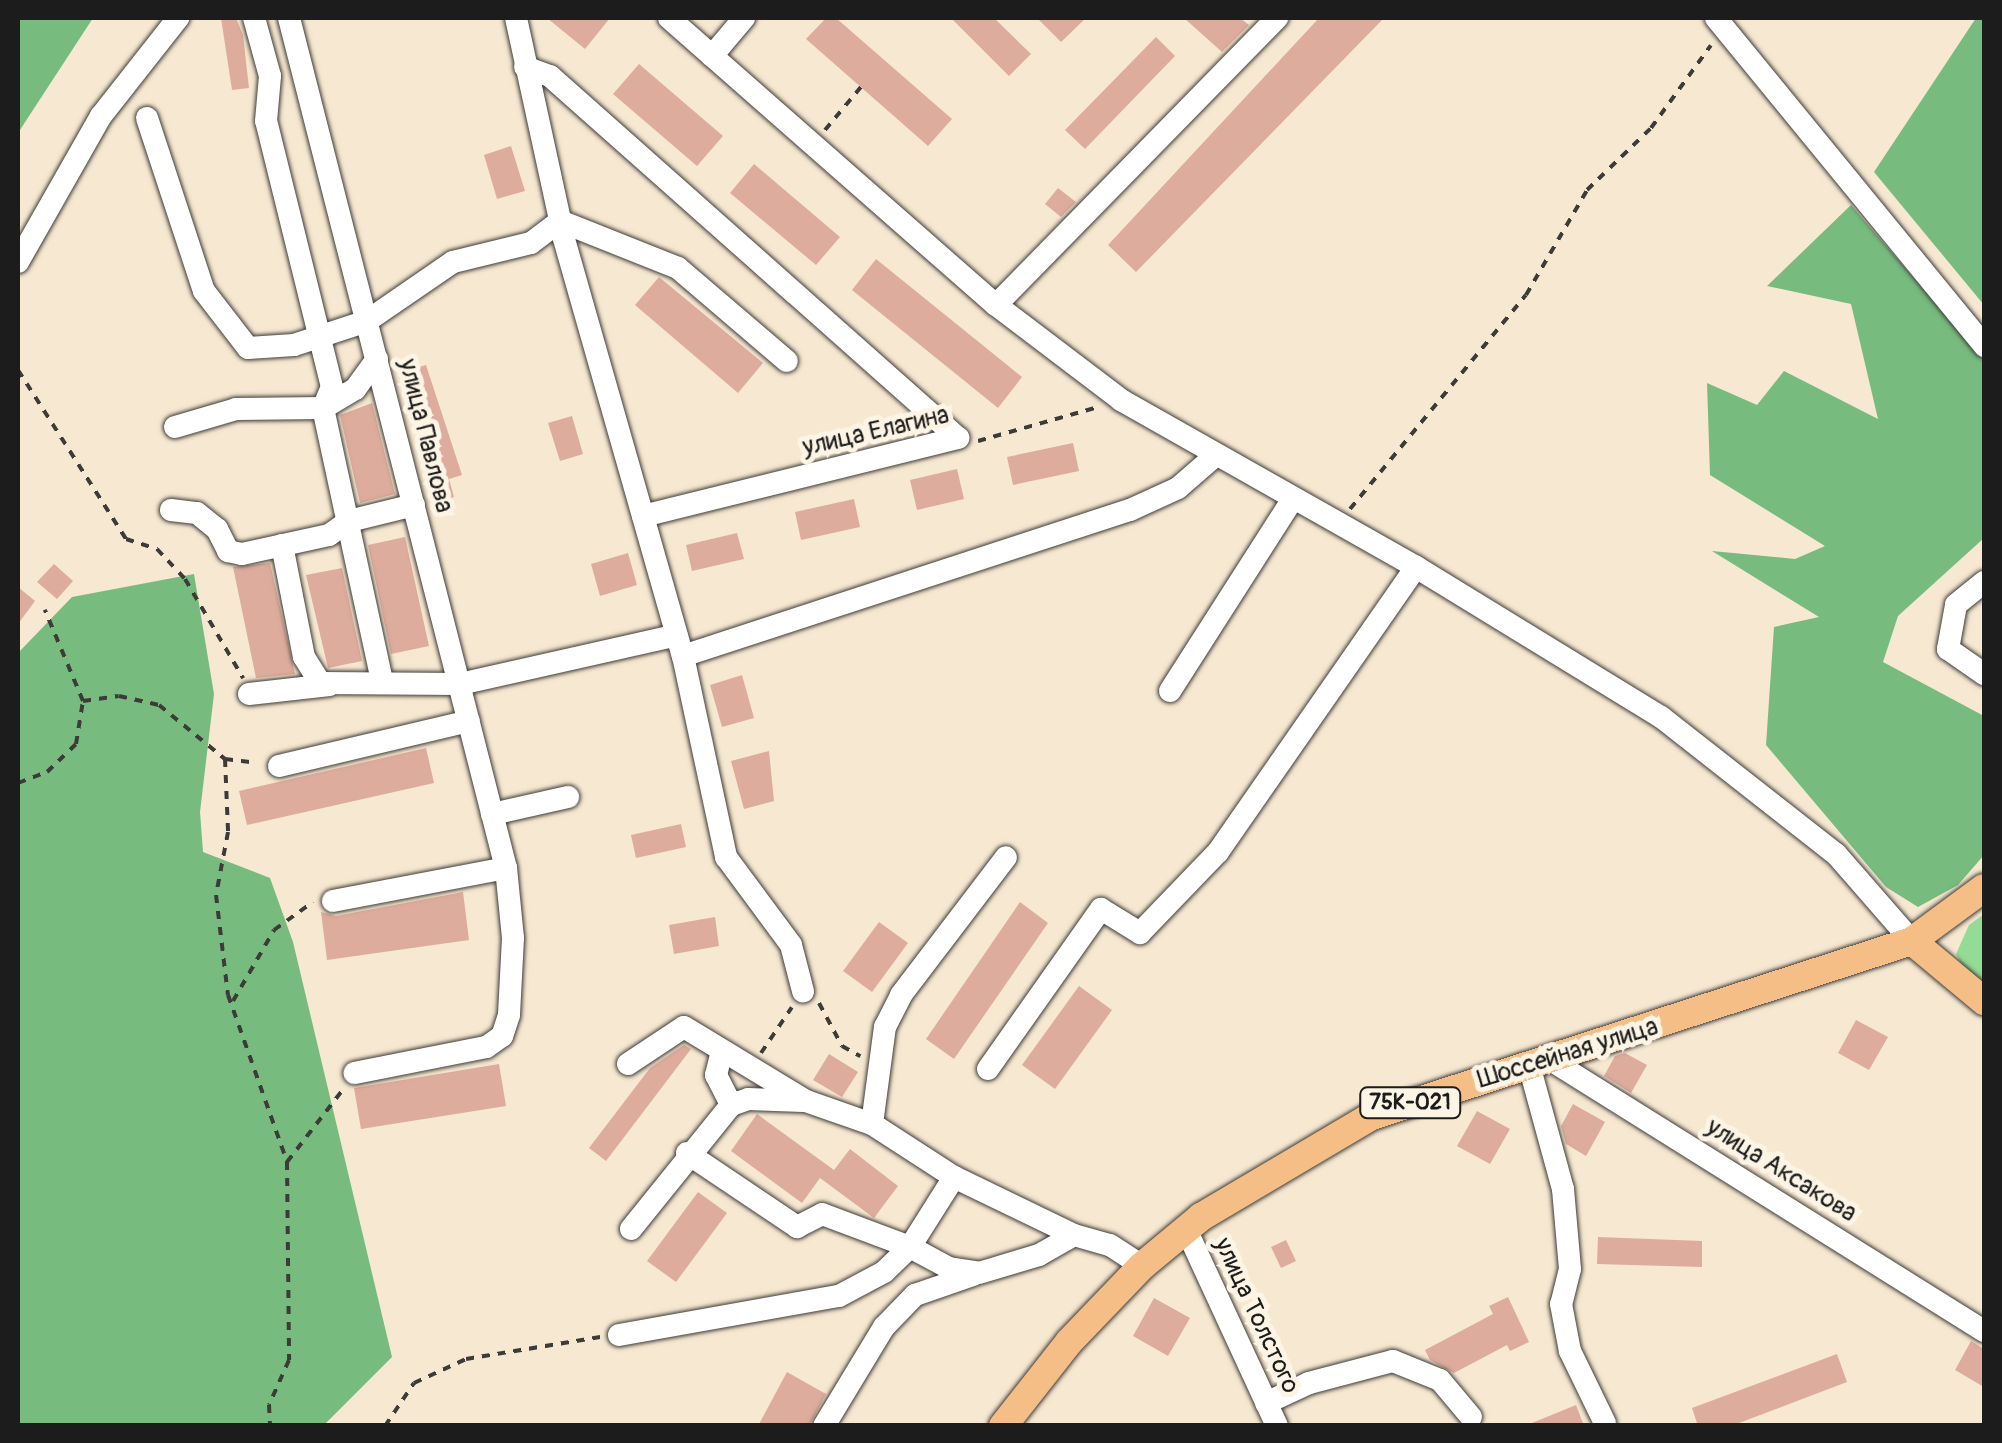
<!DOCTYPE html>
<meta charset="utf-8">
<style>
body{margin:0}
#map{position:relative;width:2002px;height:1443px;overflow:hidden;background:#f7e8d1;font-family:Pangolin,sans-serif}
div>[style]{position:absolute}
[style*='--x']{left:calc(var(--x)*1px);top:calc(var(--y)*1px);width:calc(var(--w)*1px);rotate:calc(var(--a)*1deg)}
.green>*{inset:0;background:#94db96}
.forest>*{inset:0;background:#77bb7f}
.building>*{inset:0;background:#deac9d}
.path>*{height:4px;margin-top:-2px;transform-origin:0;background:repeating-linear-gradient(90deg,#3d3b37 0 8px,transparent 0 16px)}
.roads{filter:drop-shadow(0 0 2px #3d3b37) drop-shadow(0 0 2px #3d3b37)}
.minor>*{height:22px;margin:-11px;padding:0 11px;transform-origin:11px;border-radius:11px;background:#fff}
.major>*{height:28px;margin:-14px;padding:0 14px;transform-origin:14px;border-radius:14px;background:#f6be87}
span{translate:-50% -50%;white-space:nowrap;text-align:center;line-height:1.15;-webkit-text-stroke:10px #fcf5e5;paint-order:stroke}
.shield-label span{padding:2px 8px;background:#fcf5e5;border:2px solid;border-radius:8px;-webkit-text-stroke-width:0}
.shield-label{font-size:22px;color:#1c1c1c;font-weight:700}
.street-label{font-size:25px;color:#1c1c1c}
.frame{position:absolute;inset:0;border:20px solid #1c1c1c;pointer-events:none}
</style>
<div id="map">
<div class="green">
<i style="clip-path:polygon(1984px 914px,1984px 983px,1966px 973px,1956px 954px,1969px 925px)"></i>
</div>
<div class="forest">
<i style="clip-path:polygon(18px 18px,93px 18px,18px 133px)"></i>
<i style="clip-path:polygon(1976px 18px,1984px 18px,1984px 305px,1874px 172px)"></i>
<i style="clip-path:polygon(1851px 205px,1984px 360px,1984px 538px,1898px 616px,1883px 662px,1984px 716px,1984px 855px,1958px 885px,1918px 907px,1886px 887px,1766px 745px,1774px 627px,1819px 617px,1712px 551px,1795px 559px,1825px 546px,1710px 475px,1707px 383px,1757px 405px,1784px 371px,1878px 419px,1851px 304px,1767px 286px)"></i>
<i style="clip-path:polygon(194px 574px,214px 694px,200px 812px,203px 852px,270px 878px,293px 942px,392px 1357px,324px 1425px,18px 1425px,18px 653px,72px 597px)"></i>
</div>
<div class="building">
<i style="clip-path:polygon(221px 18px,236px 18px,243px 35px,249px 88px,232px 90px)"></i>
<i style="clip-path:polygon(547px 18px,610px 18px,585px 49px)"></i>
<i style="clip-path:polygon(826px 18px,836px 18px,952px 119px,928px 146px,806px 39px)"></i>
<i style="clip-path:polygon(951px 18px,994px 18px,1031px 54px,1009px 76px)"></i>
<i style="clip-path:polygon(1037px 18px,1086px 18px,1061px 42px)"></i>
<i style="clip-path:polygon(1184px 18px,1240px 18px,1249px 25px,1222px 52px)"></i>
<i style="clip-path:polygon(1319px 18px,1384px 18px,1136px 272px,1108px 245px)"></i>
<i style="clip-path:polygon(1156px 37px,1175px 56px,1085px 149px,1065px 130px)"></i>
<i style="clip-path:polygon(639px 64px,723px 136px,697px 166px,613px 94px)"></i>
<i style="clip-path:polygon(511px 146px,525px 191px,497px 199px,484px 155px)"></i>
<i style="clip-path:polygon(754px 164px,840px 237px,816px 265px,730px 193px)"></i>
<i style="clip-path:polygon(1058px 188px,1076px 202px,1061px 217px,1045px 204px)"></i>
<i style="clip-path:polygon(876px 259px,1022px 377px,998px 408px,852px 290px)"></i>
<i style="clip-path:polygon(659px 277px,763px 363px,738px 393px,635px 305px)"></i>
<i style="clip-path:polygon(426px 365px,462px 475px,449px 479px,454px 497px,434px 502px,410px 410px,426px 405px,416px 368px)"></i>
<i style="clip-path:polygon(372px 403px,395px 494px,360px 503px,340px 415px)"></i>
<i style="clip-path:polygon(572px 416px,583px 454px,560px 461px,548px 423px)"></i>
<i style="clip-path:polygon(1073px 443px,1079px 471px,1013px 485px,1007px 457px)"></i>
<i style="clip-path:polygon(957px 469px,964px 499px,917px 510px,910px 480px)"></i>
<i style="clip-path:polygon(854px 499px,860px 527px,801px 540px,795px 512px)"></i>
<i style="clip-path:polygon(737px 533px,744px 559px,692px 571px,686px 545px)"></i>
<i style="clip-path:polygon(405px 537px,429px 646px,391px 654px,368px 545px)"></i>
<i style="clip-path:polygon(628px 553px,637px 585px,600px 596px,591px 564px)"></i>
<i style="clip-path:polygon(270px 563px,295px 674px,256px 678px,233px 567px)"></i>
<i style="clip-path:polygon(54px 564px,73px 581px,57px 599px,37px 582px)"></i>
<i style="clip-path:polygon(342px 568px,362px 661px,328px 668px,306px 575px)"></i>
<i style="clip-path:polygon(18px 587px,35px 601px,18px 624px)"></i>
<i style="clip-path:polygon(742px 675px,754px 718px,722px 727px,710px 685px)"></i>
<i style="clip-path:polygon(426px 748px,434px 783px,247px 825px,239px 791px)"></i>
<i style="clip-path:polygon(769px 751px,774px 801px,744px 809px,731px 761px)"></i>
<i style="clip-path:polygon(681px 824px,686px 847px,636px 858px,631px 835px)"></i>
<i style="clip-path:polygon(463px 892px,469px 940px,327px 960px,321px 912px,336px 916px)"></i>
<i style="clip-path:polygon(1020px 902px,1048px 923px,954px 1059px,926px 1039px)"></i>
<i style="clip-path:polygon(715px 917px,719px 946px,674px 954px,669px 925px)"></i>
<i style="clip-path:polygon(879px 922px,908px 943px,872px 992px,843px 971px)"></i>
<i style="clip-path:polygon(1079px 986px,1112px 1010px,1055px 1089px,1022px 1065px)"></i>
<i style="clip-path:polygon(1856px 1020px,1888px 1037px,1869px 1070px,1838px 1053px)"></i>
<i style="clip-path:polygon(684px 1045px,691px 1049px,606px 1161px,589px 1148px,650px 1068px)"></i>
<i style="clip-path:polygon(1625px 1053px,1647px 1065px,1631px 1093px,1604px 1076px,1615px 1056px)"></i>
<i style="clip-path:polygon(829px 1054px,858px 1072px,842px 1097px,813px 1080px)"></i>
<i style="clip-path:polygon(499px 1064px,506px 1106px,361px 1129px,354px 1088px)"></i>
<i style="clip-path:polygon(1573px 1104px,1605px 1122px,1586px 1156px,1566px 1144px,1561px 1126px)"></i>
<i style="clip-path:polygon(1477px 1111px,1510px 1129px,1490px 1164px,1457px 1146px)"></i>
<i style="clip-path:polygon(757px 1114px,834px 1170px,850px 1149px,898px 1186px,874px 1218px,820px 1178px,802px 1203px,731px 1151px)"></i>
<i style="clip-path:polygon(698px 1192px,727px 1213px,676px 1282px,647px 1261px)"></i>
<i style="clip-path:polygon(1598px 1237px,1702px 1241px,1702px 1267px,1597px 1264px)"></i>
<i style="clip-path:polygon(1286px 1240px,1296px 1261px,1281px 1268px,1271px 1247px)"></i>
<i style="clip-path:polygon(1508px 1297px,1529px 1342px,1510px 1351px,1507px 1345px,1454px 1373px,1430px 1360px,1425px 1350px,1493px 1314px,1489px 1306px)"></i>
<i style="clip-path:polygon(1154px 1298px,1190px 1318px,1168px 1356px,1133px 1336px)"></i>
<i style="clip-path:polygon(1971px 1341px,1984px 1349px,1984px 1387px,1955px 1370px)"></i>
<i style="clip-path:polygon(1837px 1354px,1847px 1382px,1731px 1426px,1698px 1426px,1692px 1408px)"></i>
<i style="clip-path:polygon(787px 1372px,826px 1394px,809px 1426px,758px 1426px)"></i>
<i style="clip-path:polygon(1576px 1405px,1584px 1426px,1527px 1426px,1527px 1425px)"></i>
</div>
<div class="path">
<i style="--x:825;--y:130;--w:56;--a:-50.1"></i>
<i style="--x:18;--y:370;--w:201;--a:57.4"></i>
<i style="--x:126;--y:539;--w:33;--a:18"></i>
<i style="--x:157;--y:549;--w:41;--a:47"></i>
<i style="--x:185;--y:579;--w:115;--a:59.6"></i>
<i style="--x:978;--y:441;--w:125;--a:-15.8"></i>
<i style="--x:1350;--y:509;--w:277;--a:-50.6"></i>
<i style="--x:1526;--y:295;--w:121;--a:-59.8"></i>
<i style="--x:1587;--y:190;--w:89;--a:-44.1"></i>
<i style="--x:1651;--y:128;--w:102;--a:-54.1"></i>
<i style="--x:83;--y:701;--w:36;--a:-8"></i>
<i style="--x:119;--y:696;--w:41;--a:12.7"></i>
<i style="--x:159;--y:705;--w:85;--a:39.3"></i>
<i style="--x:225;--y:759;--w:32;--a:7"></i>
<i style="--x:225;--y:759;--w:73;--a:87.6"></i>
<i style="--x:228;--y:832;--w:64;--a:100.8"></i>
<i style="--x:216;--y:895;--w:101;--a:83.2"></i>
<i style="--x:228;--y:995;--w:177;--a:70.5"></i>
<i style="--x:287;--y:1162;--w:198;--a:89.4"></i>
<i style="--x:289;--y:1360;--w:49;--a:114"></i>
<i style="--x:269;--y:1405;--w:21;--a:87"></i>
<i style="--x:18;--y:783;--w:31;--a:-21"></i>
<i style="--x:47;--y:772;--w:40;--a:-44"></i>
<i style="--x:76;--y:744;--w:44;--a:-80.8"></i>
<i style="--x:83;--y:701;--w:99;--a:-112.7"></i>
<i style="--x:233;--y:1001;--w:82;--a:-60"></i>
<i style="--x:274;--y:930;--w:48;--a:-35.7"></i>
<i style="--x:819;--y:1003;--w:49;--a:61.9"></i>
<i style="--x:842;--y:1046;--w:21;--a:29"></i>
<i style="--x:761;--y:1053;--w:55;--a:-56"></i>
<i style="--x:287;--y:1162;--w:95;--a:-52.3"></i>
<i style="--x:385;--y:1426;--w:52;--a:-56"></i>
<i style="--x:414;--y:1383;--w:57;--a:-24.8"></i>
<i style="--x:466;--y:1359;--w:136;--a:-9.3"></i>
</div>
<div class="roads">
<div class="minor">
<i style="--x:289;--y:18;--w:877;--a:75.68"></i>
<i style="--x:506;--y:868;--w:70;--a:84.3"></i>
<i style="--x:513;--y:938;--w:77;--a:93"></i>
<i style="--x:509;--y:1015;--w:22;--a:108"></i>
<i style="--x:502;--y:1036;--w:19;--a:145"></i>
<i style="--x:486;--y:1047;--w:134;--a:168.8"></i>
<i style="--x:516;--y:18;--w:226;--a:77.7"></i>
<i style="--x:564;--y:239;--w:434;--a:74.1"></i>
<i style="--x:683;--y:656;--w:206;--a:77.9"></i>
<i style="--x:726;--y:857;--w:109;--a:53.5"></i>
<i style="--x:791;--y:945;--w:48;--a:75.4"></i>
<i style="--x:669;--y:18;--w:435;--a:41.3"></i>
<i style="--x:996;--y:305;--w:157;--a:37.2"></i>
<i style="--x:1121;--y:400;--w:339;--a:29.5"></i>
<i style="--x:1416;--y:567;--w:287;--a:31.5"></i>
<i style="--x:1661;--y:717;--w:222;--a:38.1"></i>
<i style="--x:1836;--y:854;--w:116;--a:48.9"></i>
<i style="--x:1716;--y:18;--w:424;--a:50.7"></i>
<i style="--x:712;--y:56;--w:50;--a:-49.9"></i>
<i style="--x:525;--y:67;--w:27;--a:20"></i>
<i style="--x:550;--y:76;--w:545;--a:41.58"></i>
<i style="--x:147;--y:118;--w:182;--a:71.8"></i>
<i style="--x:204;--y:291;--w:72;--a:52.3"></i>
<i style="--x:248;--y:348;--w:46;--a:-3.7"></i>
<i style="--x:294;--y:345;--w:77;--a:-18.2"></i>
<i style="--x:367;--y:321;--w:104;--a:-34.5"></i>
<i style="--x:453;--y:262;--w:80;--a:-13.7"></i>
<i style="--x:531;--y:243;--w:36;--a:-37"></i>
<i style="--x:560;--y:221;--w:127;--a:21.7"></i>
<i style="--x:678;--y:268;--w:143;--a:40.5"></i>
<i style="--x:18;--y:262;--w:168;--a:-60.4"></i>
<i style="--x:101;--y:116;--w:125;--a:-51.8"></i>
<i style="--x:996;--y:305;--w:402;--a:-45.6"></i>
<i style="--x:377;--y:359;--w:37;--a:126"></i>
<i style="--x:355;--y:389;--w:37;--a:149"></i>
<i style="--x:323;--y:408;--w:279;--a:77.8"></i>
<i style="--x:175;--y:427;--w:64;--a:-16.4"></i>
<i style="--x:236;--y:409;--w:87;--a:-0.7"></i>
<i style="--x:323;--y:408;--w:23;--a:-67"></i>
<i style="--x:332;--y:387;--w:274;--a:-103.9"></i>
<i style="--x:266;--y:121;--w:45;--a:-84.9"></i>
<i style="--x:270;--y:76;--w:60;--a:-105.4"></i>
<i style="--x:171;--y:510;--w:26;--a:7"></i>
<i style="--x:197;--y:513;--w:26;--a:39"></i>
<i style="--x:217;--y:529;--w:25;--a:63"></i>
<i style="--x:228;--y:551;--w:14;--a:12"></i>
<i style="--x:242;--y:554;--w:89;--a:-12.3"></i>
<i style="--x:329;--y:535;--w:24;--a:-35"></i>
<i style="--x:349;--y:521;--w:67;--a:-13.8"></i>
<i style="--x:643;--y:516;--w:325;--a:-13.9"></i>
<i style="--x:282;--y:545;--w:114;--a:78.9"></i>
<i style="--x:304;--y:657;--w:31;--a:58"></i>
<i style="--x:320;--y:683;--w:140;--a:0.4"></i>
<i style="--x:460;--y:684;--w:222;--a:-12.7"></i>
<i style="--x:1984;--y:582;--w:36;--a:141"></i>
<i style="--x:1956;--y:605;--w:45;--a:100.3"></i>
<i style="--x:1948;--y:649;--w:44;--a:34.8"></i>
<i style="--x:683;--y:656;--w:470;--a:-18.1"></i>
<i style="--x:1130;--y:510;--w:53;--a:-24.6"></i>
<i style="--x:1178;--y:488;--w:50;--a:-41"></i>
<i style="--x:1170;--y:691;--w:228;--a:-57.4"></i>
<i style="--x:249;--y:694;--w:81;--a:-6.4"></i>
<i style="--x:279;--y:766;--w:195;--a:-13.3"></i>
<i style="--x:492;--y:814;--w:78;--a:-12.6"></i>
<i style="--x:333;--y:901;--w:176;--a:-10.8"></i>
<i style="--x:722;--y:1051;--w:25;--a:104"></i>
<i style="--x:716;--y:1075;--w:34;--a:63"></i>
<i style="--x:1549;--y:1059;--w:513;--a:32.02"></i>
<i style="--x:628;--y:1064;--w:67;--a:-33.5"></i>
<i style="--x:684;--y:1027;--w:143;--a:31.2"></i>
<i style="--x:806;--y:1101;--w:70;--a:19.2"></i>
<i style="--x:872;--y:1124;--w:98;--a:32.9"></i>
<i style="--x:954;--y:1177;--w:133;--a:25.8"></i>
<i style="--x:1074;--y:1235;--w:37;--a:16"></i>
<i style="--x:1110;--y:1245;--w:38;--a:33"></i>
<i style="--x:1529;--y:1065;--w:129;--a:74.7"></i>
<i style="--x:1563;--y:1189;--w:80;--a:85"></i>
<i style="--x:1570;--y:1269;--w:36;--a:104"></i>
<i style="--x:1561;--y:1304;--w:48;--a:79.2"></i>
<i style="--x:1570;--y:1351;--w:80;--a:64.1"></i>
<i style="--x:988;--y:1069;--w:196;--a:-54.8"></i>
<i style="--x:1101;--y:909;--w:46;--a:31.6"></i>
<i style="--x:1140;--y:933;--w:112;--a:-46.1"></i>
<i style="--x:1218;--y:852;--w:347;--a:-55.2"></i>
<i style="--x:872;--y:1124;--w:98;--a:-82.4"></i>
<i style="--x:885;--y:1027;--w:36;--a:-63"></i>
<i style="--x:901;--y:995;--w:173;--a:-52.7"></i>
<i style="--x:687;--y:1153;--w:133;--a:33.9"></i>
<i style="--x:797;--y:1227;--w:28;--a:-27"></i>
<i style="--x:822;--y:1214;--w:94;--a:20.6"></i>
<i style="--x:910;--y:1247;--w:83;--a:-57.8"></i>
<i style="--x:631;--y:1229;--w:159;--a:-51.1"></i>
<i style="--x:731;--y:1105;--w:18;--a:-19"></i>
<i style="--x:748;--y:1099;--w:55;--a:2.1"></i>
<i style="--x:1186;--y:1229;--w:217;--a:65.2"></i>
<i style="--x:619;--y:1335;--w:223;--a:-10.1"></i>
<i style="--x:839;--y:1296;--w:51;--a:-28.1"></i>
<i style="--x:884;--y:1272;--w:36;--a:-44"></i>
<i style="--x:910;--y:1247;--w:44;--a:28.3"></i>
<i style="--x:949;--y:1268;--w:30;--a:9"></i>
<i style="--x:979;--y:1273;--w:63;--a:-16.7"></i>
<i style="--x:1039;--y:1255;--w:40;--a:-29.7"></i>
<i style="--x:1266;--y:1403;--w:47;--a:-24.9"></i>
<i style="--x:1309;--y:1383;--w:87;--a:-14.7"></i>
<i style="--x:1393;--y:1361;--w:51;--a:22"></i>
<i style="--x:1440;--y:1380;--w:48;--a:50"></i>
<i style="--x:824;--y:1426;--w:116;--a:-58.8"></i>
<i style="--x:884;--y:1327;--w:45;--a:-45.9"></i>
<i style="--x:915;--y:1295;--w:61;--a:-19"></i>
</div>
<div class="major">
<i style="--x:1912;--y:941;--w:94;--a:39.8"></i>
<i style="--x:1003;--y:1426;--w:107;--a:-51.8"></i>
<i style="--x:1069;--y:1342;--w:105;--a:-46.2"></i>
<i style="--x:1142;--y:1266;--w:77;--a:-39.7"></i>
<i style="--x:1201;--y:1217;--w:199;--a:-30.6"></i>
<i style="--x:1372;--y:1116;--w:568;--a:-17.96"></i>
<i style="--x:1912;--y:941;--w:89;--a:-36.4"></i>
</div>
</div>
<div class="shield-label">
<span style="left:1410px;top:1103px">75К-021</span>
</div>
<div class="street-label">
<span style="left:876px;top:432px;rotate:-13deg">улица Елагина</span>
<span style="left:425px;top:436px;rotate:76deg">улица Павлова</span>
<span style="left:1568px;top:1054px;rotate:-17deg">Шоссейная улица</span>
<span style="left:1781px;top:1171px;rotate:32deg">улица Аксакова</span>
<span style="left:1256px;top:1316px;rotate:65deg">улица Толстого</span>
</div>
<div class="frame"></div>
</div>
